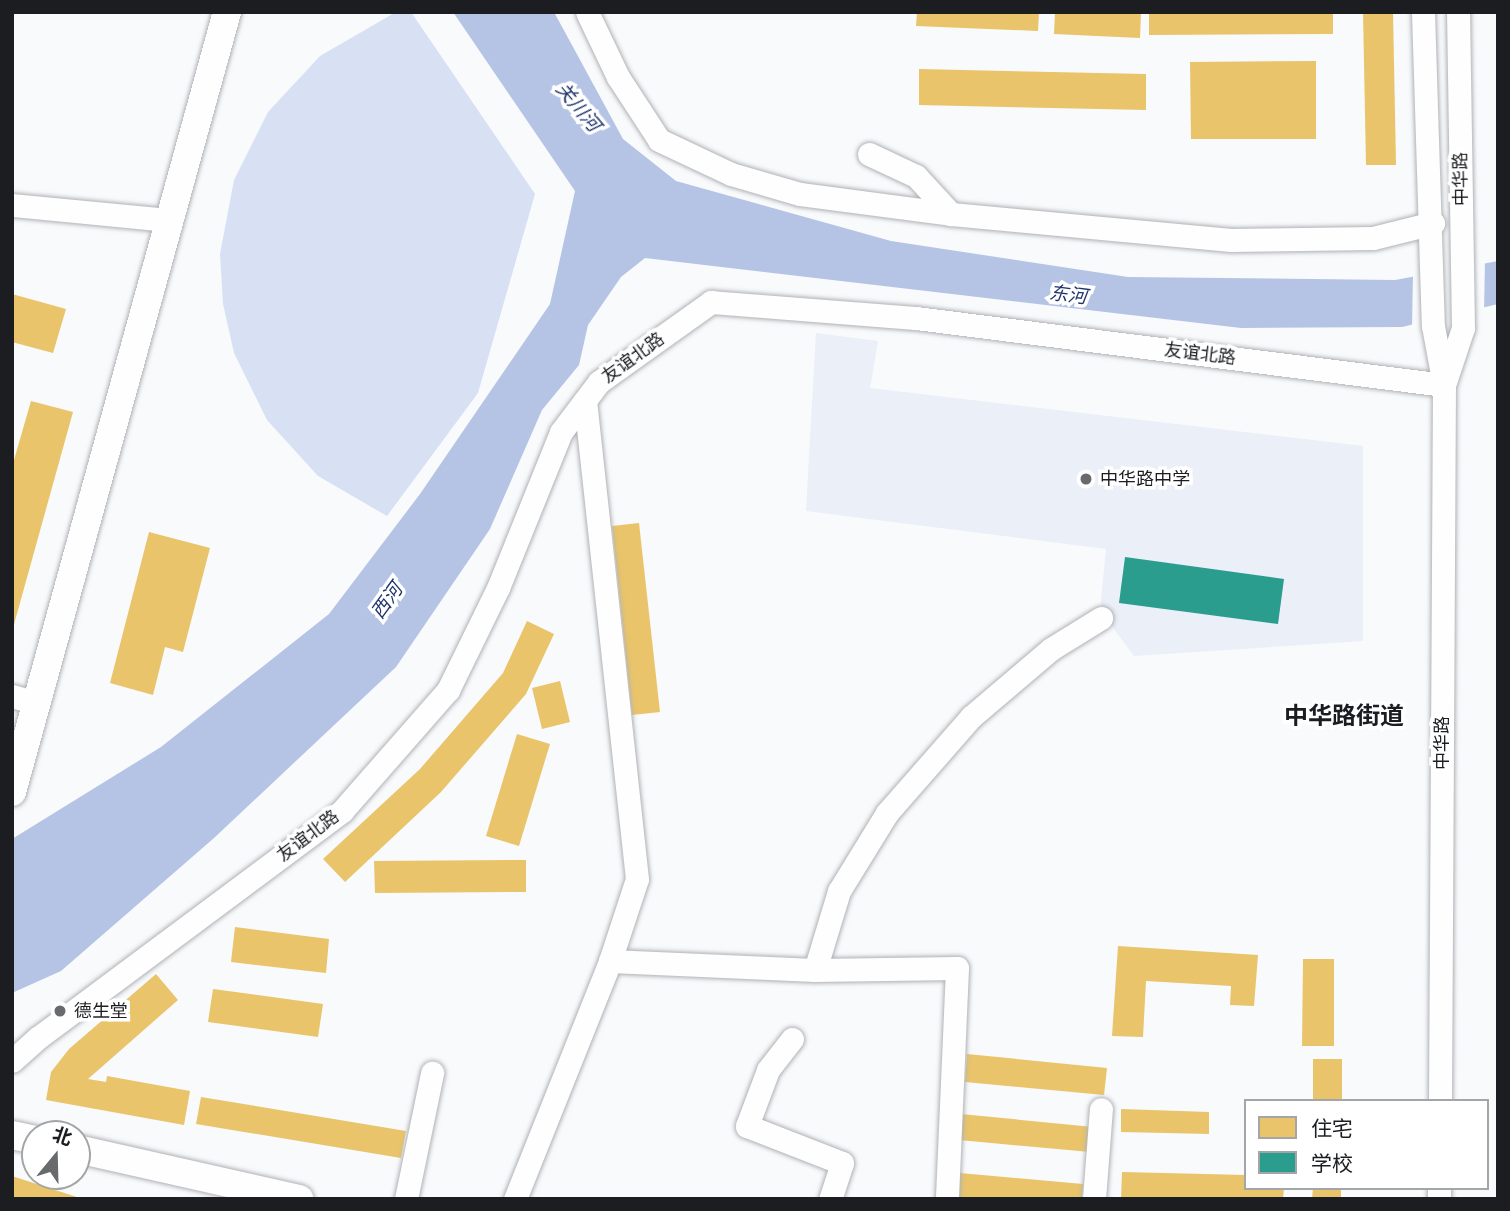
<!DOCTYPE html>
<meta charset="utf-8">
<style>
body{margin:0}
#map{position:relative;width:1510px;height:1211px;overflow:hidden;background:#f8fafc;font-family:"DM Sans","Noto Sans SC",sans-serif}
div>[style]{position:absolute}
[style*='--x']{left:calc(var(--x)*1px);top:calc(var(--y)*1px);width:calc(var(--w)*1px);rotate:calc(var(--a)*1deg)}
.built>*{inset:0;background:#eaeff8}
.green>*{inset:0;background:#d7e1f3}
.water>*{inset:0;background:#b5c4e5}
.pier>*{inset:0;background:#f8fafc}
.homes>*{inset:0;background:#e9c46a}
.schools>*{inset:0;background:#2a9d8f}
.roads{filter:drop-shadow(0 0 2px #b0b2b5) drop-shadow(0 0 2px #b0b2b5)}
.minor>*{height:23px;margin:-11.5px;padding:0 11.5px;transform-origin:11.5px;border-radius:11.5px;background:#fefeff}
.major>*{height:28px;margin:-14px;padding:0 14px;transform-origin:14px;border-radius:14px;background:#fefeff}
.dots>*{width:19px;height:19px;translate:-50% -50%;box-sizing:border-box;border:4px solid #fff;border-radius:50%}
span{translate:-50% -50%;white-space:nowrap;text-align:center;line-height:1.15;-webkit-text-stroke:7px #fff;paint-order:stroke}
.street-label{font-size:18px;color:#1b1d21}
.poi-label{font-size:18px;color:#1b1d21}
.left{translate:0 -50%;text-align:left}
.water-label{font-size:19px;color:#20356d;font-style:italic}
.district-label{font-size:24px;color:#1b1d21;font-weight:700}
.frame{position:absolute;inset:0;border:14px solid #1b1d21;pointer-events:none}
.legend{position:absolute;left:1244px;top:1099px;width:245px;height:91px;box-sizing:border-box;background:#fff;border:2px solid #a4a5a6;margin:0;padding:9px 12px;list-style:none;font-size:21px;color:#1b1d21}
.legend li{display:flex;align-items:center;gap:14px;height:35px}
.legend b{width:35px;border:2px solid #a4a5a6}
.north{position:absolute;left:21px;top:1120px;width:70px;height:70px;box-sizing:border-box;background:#fff;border:2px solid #a4a5a6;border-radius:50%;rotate:19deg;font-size:19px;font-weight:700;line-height:28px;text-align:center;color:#1b1d21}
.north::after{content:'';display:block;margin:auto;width:24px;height:32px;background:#686a6e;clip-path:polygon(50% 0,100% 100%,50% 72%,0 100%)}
</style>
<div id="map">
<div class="built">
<i style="clip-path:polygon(816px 333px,878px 341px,870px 388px,1363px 446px,1363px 641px,1134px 656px,1100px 610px,1106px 549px,806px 511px)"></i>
</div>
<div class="green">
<i style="clip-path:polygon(396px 12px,411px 12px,535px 194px,478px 393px,387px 516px,318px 476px,267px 420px,234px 353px,223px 304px,220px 254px,234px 180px,268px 112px,320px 56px)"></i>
</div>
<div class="water">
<i style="clip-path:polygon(453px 12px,554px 12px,623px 139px,676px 181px,891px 241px,1128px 277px,1395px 280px,1498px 261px,1498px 304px,1402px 327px,1241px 328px,645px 258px,621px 277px,588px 325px,579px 365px,542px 410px,490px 529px,396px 667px,214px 838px,61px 971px,12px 993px,12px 839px,161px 747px,329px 614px,420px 494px,550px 304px,575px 191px)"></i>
</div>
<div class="pier">
<i style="clip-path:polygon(1485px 260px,1484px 311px,1412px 328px,1413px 274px)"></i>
</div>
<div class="homes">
<i style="clip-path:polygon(917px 12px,1039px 12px,1038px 31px,916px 26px)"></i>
<i style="clip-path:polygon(1055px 12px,1141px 12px,1140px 38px,1054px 34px)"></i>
<i style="clip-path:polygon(1149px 12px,1333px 12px,1333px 34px,1149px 35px)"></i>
<i style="clip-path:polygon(1363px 12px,1393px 12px,1396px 165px,1366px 165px)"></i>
<i style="clip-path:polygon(1316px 61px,1316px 139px,1191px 139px,1190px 62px)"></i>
<i style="clip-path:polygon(919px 69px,1146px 74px,1146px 110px,919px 105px)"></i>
<i style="clip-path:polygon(12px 294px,66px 309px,53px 353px,12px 342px)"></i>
<i style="clip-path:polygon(31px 401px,73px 412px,13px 628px,12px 467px)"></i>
<i style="clip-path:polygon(639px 523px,660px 712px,632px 715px,612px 526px)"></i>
<i style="clip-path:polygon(149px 532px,210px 548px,183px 652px,165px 647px,153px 695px,110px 683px)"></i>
<i style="clip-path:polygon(527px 621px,554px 634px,526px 694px,441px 792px,345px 882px,323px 859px,420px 769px,503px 673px)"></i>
<i style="clip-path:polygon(560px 681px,570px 722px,542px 729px,532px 688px)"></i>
<i style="clip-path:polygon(517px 734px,550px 744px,519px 846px,486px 836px)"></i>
<i style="clip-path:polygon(526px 860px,526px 892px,375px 893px,374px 861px)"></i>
<i style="clip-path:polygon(235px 927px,329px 939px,326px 973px,231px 962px)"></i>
<i style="clip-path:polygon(1118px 946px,1258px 955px,1254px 1006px,1230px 1005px,1231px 986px,1146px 981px,1143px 1037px,1112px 1036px)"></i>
<i style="clip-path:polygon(1303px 959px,1334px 959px,1334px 1046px,1302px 1046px)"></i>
<i style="clip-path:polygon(156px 974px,178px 1000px,88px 1079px,106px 1082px,107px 1076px,190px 1091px,184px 1125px,46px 1100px,51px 1072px,69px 1049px)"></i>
<i style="clip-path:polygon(213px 989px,323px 1004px,318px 1037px,208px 1022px)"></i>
<i style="clip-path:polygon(967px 1054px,1107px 1068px,1104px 1095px,965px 1082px)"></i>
<i style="clip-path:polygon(1313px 1059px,1342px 1059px,1342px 1101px,1313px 1101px)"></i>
<i style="clip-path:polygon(201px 1097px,406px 1131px,401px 1158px,196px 1124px)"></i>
<i style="clip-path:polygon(1121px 1109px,1209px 1112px,1209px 1134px,1121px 1132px)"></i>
<i style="clip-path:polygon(961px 1114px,1093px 1127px,1090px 1152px,959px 1140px)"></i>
<i style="clip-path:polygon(1122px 1172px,1246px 1175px,1246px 1188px,1284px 1188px,1283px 1199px,1121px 1199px)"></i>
<i style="clip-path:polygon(960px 1173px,1083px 1184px,1082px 1199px,958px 1199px)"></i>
<i style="clip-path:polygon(12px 1176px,80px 1198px,80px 1199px,12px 1199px)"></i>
<i style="clip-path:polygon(1313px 1188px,1341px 1188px,1341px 1199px,1312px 1199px)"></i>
</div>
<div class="schools">
<i style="clip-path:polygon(1125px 557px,1284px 579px,1278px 624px,1119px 603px)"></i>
</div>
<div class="roads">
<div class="minor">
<i style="--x:587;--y:12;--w:72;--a:64.5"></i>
<i style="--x:618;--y:77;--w:75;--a:56.9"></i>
<i style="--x:659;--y:140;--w:80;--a:25.3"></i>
<i style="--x:731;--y:174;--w:72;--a:16.2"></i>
<i style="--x:800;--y:194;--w:152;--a:7.5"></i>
<i style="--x:1423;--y:12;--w:314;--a:88.2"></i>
<i style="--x:1433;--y:326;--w:60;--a:79.4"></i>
<i style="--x:1444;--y:385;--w:716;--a:90.32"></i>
<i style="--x:869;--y:154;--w:52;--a:25.1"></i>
<i style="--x:916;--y:176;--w:52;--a:47.4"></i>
<i style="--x:951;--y:214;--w:281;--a:5.3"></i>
<i style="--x:1231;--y:240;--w:142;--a:-0.8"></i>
<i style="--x:1373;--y:238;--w:62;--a:-14"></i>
<i style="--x:12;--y:205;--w:156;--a:5.5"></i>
<i style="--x:1445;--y:382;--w:57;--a:-71.6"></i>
<i style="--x:1463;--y:328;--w:316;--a:-90.9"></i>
<i style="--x:12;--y:696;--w:25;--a:16"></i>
<i style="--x:610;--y:961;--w:205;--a:2.5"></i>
<i style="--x:815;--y:970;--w:142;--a:-0.8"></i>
<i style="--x:957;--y:968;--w:231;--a:92.5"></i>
<i style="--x:815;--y:970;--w:83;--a:-73.1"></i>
<i style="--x:839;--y:891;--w:92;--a:-58.4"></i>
<i style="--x:887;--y:813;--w:128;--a:-48.8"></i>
<i style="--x:971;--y:717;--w:105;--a:-40.4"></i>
<i style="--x:1051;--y:649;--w:59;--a:-31.8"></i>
<i style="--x:792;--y:1039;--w:39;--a:128"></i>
<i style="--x:768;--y:1070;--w:60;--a:110.6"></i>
<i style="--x:747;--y:1126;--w:102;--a:21.3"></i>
<i style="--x:842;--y:1163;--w:38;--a:108"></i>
<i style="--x:12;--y:1061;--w:36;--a:-42"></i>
<i style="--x:39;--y:1037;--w:378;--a:-36.7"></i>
<i style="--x:342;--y:811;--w:161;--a:-48.8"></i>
<i style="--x:448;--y:690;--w:114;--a:-63.9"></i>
<i style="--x:498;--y:588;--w:168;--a:-68"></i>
<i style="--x:561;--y:432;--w:63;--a:-52.8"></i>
<i style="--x:599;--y:382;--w:138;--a:-35.5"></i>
<i style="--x:711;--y:302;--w:206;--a:4.5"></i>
<i style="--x:916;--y:318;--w:532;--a:7.23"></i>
<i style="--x:406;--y:1199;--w:129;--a:-78.3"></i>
<i style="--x:515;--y:1199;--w:256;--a:-68.2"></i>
<i style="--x:610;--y:961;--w:86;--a:-71.8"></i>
<i style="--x:637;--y:879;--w:481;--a:-96.2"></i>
<i style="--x:1094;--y:1199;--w:90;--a:-85.6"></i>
<i style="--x:1439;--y:1199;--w:11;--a:-90"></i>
</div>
<div class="major">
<i style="--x:12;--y:792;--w:809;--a:-74.59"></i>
<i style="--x:12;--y:1135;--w:24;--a:12"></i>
<i style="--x:77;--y:1149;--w:228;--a:12.7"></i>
</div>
</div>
<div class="dots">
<i style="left:1086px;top:479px;background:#686a6e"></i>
<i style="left:60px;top:1011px;background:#686a6e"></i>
</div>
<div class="street-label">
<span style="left:1461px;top:179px;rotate:-91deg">中华路</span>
<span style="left:1200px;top:354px;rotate:7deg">友谊北路</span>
<span style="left:633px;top:358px;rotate:-36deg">友谊北路</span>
<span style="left:1442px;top:743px;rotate:-90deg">中华路</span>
<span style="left:308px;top:836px;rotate:-37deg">友谊北路</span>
</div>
<div class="poi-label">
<span class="left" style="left:1100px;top:479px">中华路中学</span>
<span class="left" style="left:74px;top:1011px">德生堂</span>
</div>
<div class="water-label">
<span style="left:578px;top:107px;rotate:50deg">关川河</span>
<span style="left:1068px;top:295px;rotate:7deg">东河</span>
<span style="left:387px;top:601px;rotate:-54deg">西河</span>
</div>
<div class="district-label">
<span style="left:1344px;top:716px">中华路街道</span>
</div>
<div class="frame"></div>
<ul class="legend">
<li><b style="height:19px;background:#e9c46a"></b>住宅</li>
<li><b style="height:19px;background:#2a9d8f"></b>学校</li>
</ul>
<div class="north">北</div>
</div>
